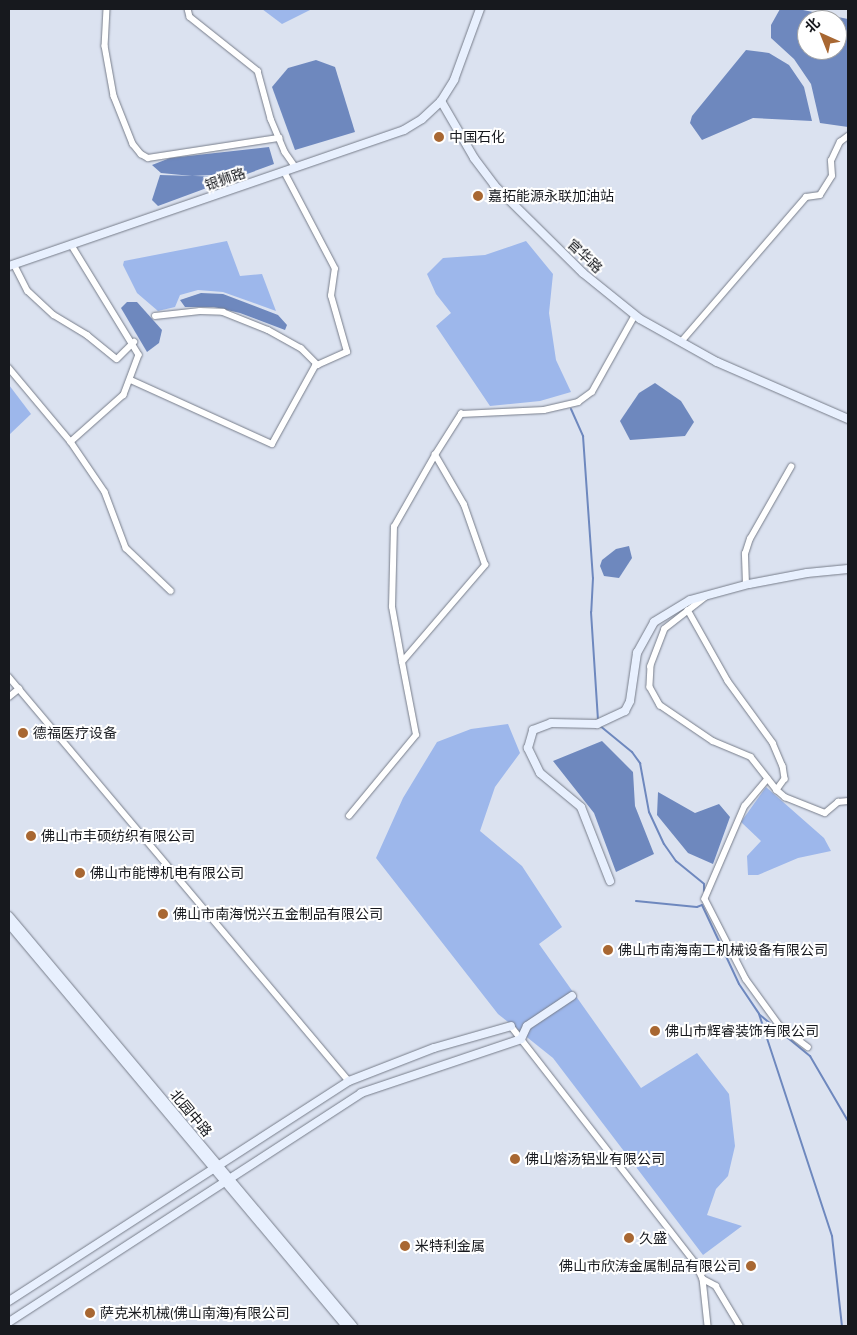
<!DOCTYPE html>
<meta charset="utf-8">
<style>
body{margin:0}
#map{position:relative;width:857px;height:1335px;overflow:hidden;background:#dbe2f0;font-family:"Titillium Web","Noto Sans SC",sans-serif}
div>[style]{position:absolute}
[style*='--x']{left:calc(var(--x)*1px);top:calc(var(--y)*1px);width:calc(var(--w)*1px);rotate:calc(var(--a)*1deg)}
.green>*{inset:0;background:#9db7eb}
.water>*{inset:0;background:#6e88be}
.stream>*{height:2px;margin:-1px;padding:0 1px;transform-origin:1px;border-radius:1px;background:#6e88be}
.roads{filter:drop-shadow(0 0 1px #777d8a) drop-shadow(0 0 1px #777d8a)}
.street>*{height:5.5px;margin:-2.75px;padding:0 2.75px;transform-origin:2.75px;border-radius:2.75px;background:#fff}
.secondary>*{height:8px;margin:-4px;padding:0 4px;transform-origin:4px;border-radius:4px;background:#e8f0fe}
.dots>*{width:14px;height:14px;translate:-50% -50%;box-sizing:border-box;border:2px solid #fff;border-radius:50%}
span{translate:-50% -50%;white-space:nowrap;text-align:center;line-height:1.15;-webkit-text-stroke:4px #fff;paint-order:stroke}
.poi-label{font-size:14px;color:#17191e}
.left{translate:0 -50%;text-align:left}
.right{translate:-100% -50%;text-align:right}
.street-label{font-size:14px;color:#17191e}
.frame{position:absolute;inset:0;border:10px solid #17191e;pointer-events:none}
.north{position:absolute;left:797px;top:10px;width:50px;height:50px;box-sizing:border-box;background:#fff;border:1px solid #a2a3a5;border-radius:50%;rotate:316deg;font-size:14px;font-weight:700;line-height:20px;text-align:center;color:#17191e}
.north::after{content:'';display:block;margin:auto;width:18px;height:22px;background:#a86732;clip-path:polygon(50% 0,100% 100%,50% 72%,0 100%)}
</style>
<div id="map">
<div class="green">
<i style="clip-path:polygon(262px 9px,312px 9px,282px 24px)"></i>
<i style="clip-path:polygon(227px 241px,240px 276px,262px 274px,276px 311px,223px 292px,198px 290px,180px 295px,175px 307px,158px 311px,137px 293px,123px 265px,124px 261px)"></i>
<i style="clip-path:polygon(526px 241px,553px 274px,549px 313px,556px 360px,571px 392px,540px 401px,490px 406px,436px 326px,451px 313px,436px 294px,427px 274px,443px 258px,485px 255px)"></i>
<i style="clip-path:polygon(9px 385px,31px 414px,9px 435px)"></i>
<i style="clip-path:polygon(508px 724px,520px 753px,495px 787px,480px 831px,522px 866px,562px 927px,539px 944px,641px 1088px,697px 1053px,729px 1094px,735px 1146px,728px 1176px,716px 1189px,707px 1215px,742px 1226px,703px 1255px,553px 1058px,498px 1014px,376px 858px,403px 798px,437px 742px,471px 729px)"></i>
<i style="clip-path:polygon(766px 787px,824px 838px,831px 851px,798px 858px,758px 875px,748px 875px,747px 856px,761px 841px,741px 822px)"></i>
</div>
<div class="water">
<i style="clip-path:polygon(evenodd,780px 9px,798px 9px,848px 19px,848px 127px,820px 123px,811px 84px,794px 59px,771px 38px,771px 25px,780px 9px,807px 20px,837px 20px,837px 50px,807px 50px,807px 20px)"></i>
<i style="clip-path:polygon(746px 50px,769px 53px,789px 65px,804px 87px,812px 121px,753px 118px,702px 140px,690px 123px,692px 116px)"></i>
<i style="clip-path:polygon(316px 60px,335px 67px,355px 132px,295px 150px,272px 87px,288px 68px)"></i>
<i style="clip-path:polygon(269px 147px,274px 164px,236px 178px,230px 174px,192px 176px,161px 173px,152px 165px,170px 158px)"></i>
<i style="clip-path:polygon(160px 175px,230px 177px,231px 179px,158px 206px,152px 200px)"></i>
<i style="clip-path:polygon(201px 293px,223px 294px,278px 315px,287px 325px,285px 330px,240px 313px,214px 307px,185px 307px,180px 300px)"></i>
<i style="clip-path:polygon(127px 302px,137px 302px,162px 330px,159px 343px,147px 352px,121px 308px)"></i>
<i style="clip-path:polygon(655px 383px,681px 401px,694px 422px,685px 436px,630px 440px,620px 421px,639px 393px)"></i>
<i style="clip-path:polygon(629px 546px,632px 558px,619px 578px,604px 576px,600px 566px,602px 560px,616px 549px)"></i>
<i style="clip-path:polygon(602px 741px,633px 772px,635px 806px,654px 854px,616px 872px,594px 813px,553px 761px)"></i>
<i style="clip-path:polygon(658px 792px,695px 813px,719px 804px,730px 817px,713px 864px,688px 853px,657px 815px)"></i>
</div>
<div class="stream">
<i style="--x:571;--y:409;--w:30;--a:66"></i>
<i style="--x:583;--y:436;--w:142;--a:86"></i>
<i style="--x:593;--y:578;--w:34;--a:93"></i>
<i style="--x:591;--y:612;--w:108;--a:86.3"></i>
<i style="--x:599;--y:725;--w:43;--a:39.3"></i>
<i style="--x:632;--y:752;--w:14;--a:54"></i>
<i style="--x:640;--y:763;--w:50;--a:79.6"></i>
<i style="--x:649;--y:812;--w:35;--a:65"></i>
<i style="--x:664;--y:844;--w:21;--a:55"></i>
<i style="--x:676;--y:861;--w:36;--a:39"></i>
<i style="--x:704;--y:884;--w:7;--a:90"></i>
<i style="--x:636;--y:901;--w:61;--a:5.6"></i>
<i style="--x:697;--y:907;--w:5;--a:-22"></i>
<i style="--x:702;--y:905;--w:87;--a:64.9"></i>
<i style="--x:739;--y:984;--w:36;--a:56"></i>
<i style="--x:759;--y:1014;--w:234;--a:71.8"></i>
<i style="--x:832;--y:1236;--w:91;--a:83.7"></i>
<i style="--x:760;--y:1015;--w:65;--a:39.4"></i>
<i style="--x:810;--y:1056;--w:75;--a:59.7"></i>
</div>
<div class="roads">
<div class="street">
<i style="--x:107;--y:9;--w:37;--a:93"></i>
<i style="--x:105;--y:46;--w:51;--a:79.8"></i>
<i style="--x:114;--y:96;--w:52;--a:68.4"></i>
<i style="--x:133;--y:144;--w:13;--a:51"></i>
<i style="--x:141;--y:154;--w:8;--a:30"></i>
<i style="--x:148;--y:158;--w:133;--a:-8.7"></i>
<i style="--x:188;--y:9;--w:8;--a:76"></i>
<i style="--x:190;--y:17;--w:87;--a:38.5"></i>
<i style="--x:258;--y:71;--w:50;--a:74.8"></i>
<i style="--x:271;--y:119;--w:36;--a:67"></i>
<i style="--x:285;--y:152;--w:19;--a:55"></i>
<i style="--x:71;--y:244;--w:130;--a:58.5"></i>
<i style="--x:139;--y:355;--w:43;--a:110.6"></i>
<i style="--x:124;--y:395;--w:71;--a:138.4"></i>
<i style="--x:14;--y:264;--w:30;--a:63"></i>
<i style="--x:28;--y:291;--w:35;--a:43"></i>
<i style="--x:54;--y:315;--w:39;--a:31"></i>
<i style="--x:87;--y:335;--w:38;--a:39"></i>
<i style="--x:117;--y:359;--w:24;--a:-45"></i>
<i style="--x:155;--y:316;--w:45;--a:-6.3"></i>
<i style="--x:200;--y:311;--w:23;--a:2"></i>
<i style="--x:223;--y:312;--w:48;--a:21.8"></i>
<i style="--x:268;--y:330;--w:38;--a:29"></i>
<i style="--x:301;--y:348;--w:24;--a:45"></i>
<i style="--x:681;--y:342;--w:191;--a:-49.2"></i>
<i style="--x:806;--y:197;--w:14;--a:-8"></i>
<i style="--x:820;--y:195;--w:22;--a:-58"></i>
<i style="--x:832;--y:176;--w:15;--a:-94"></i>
<i style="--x:831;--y:161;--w:21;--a:-65"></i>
<i style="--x:840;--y:142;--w:10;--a:-37"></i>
<i style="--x:9;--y:368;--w:97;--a:50"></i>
<i style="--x:71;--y:442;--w:60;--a:55.8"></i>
<i style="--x:105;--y:492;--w:60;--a:69.4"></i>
<i style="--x:126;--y:548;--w:62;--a:43.7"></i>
<i style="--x:131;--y:380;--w:155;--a:24.4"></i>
<i style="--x:272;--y:444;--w:89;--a:-61.1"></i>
<i style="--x:315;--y:366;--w:35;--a:-24"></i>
<i style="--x:347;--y:352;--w:58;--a:-105.9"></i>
<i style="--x:331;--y:296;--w:27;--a:-82"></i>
<i style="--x:335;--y:269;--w:110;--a:-117.7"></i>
<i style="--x:746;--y:585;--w:31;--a:-92"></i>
<i style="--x:745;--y:554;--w:16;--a:-72"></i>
<i style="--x:750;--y:539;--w:83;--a:-60.3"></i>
<i style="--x:706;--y:597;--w:52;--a:142"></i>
<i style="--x:665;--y:629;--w:40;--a:111"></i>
<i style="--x:651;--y:666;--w:21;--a:93"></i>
<i style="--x:650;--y:687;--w:21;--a:61"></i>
<i style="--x:660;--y:705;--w:64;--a:34.2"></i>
<i style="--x:713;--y:741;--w:41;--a:22.8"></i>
<i style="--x:751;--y:757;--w:42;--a:51.8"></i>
<i style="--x:688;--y:610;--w:81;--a:60.6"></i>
<i style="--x:728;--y:681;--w:77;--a:54"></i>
<i style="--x:773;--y:743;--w:25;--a:67"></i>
<i style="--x:783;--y:766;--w:13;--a:81"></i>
<i style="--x:785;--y:779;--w:14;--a:126"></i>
<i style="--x:777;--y:790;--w:11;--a:41"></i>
<i style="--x:785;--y:797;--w:43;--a:21.8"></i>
<i style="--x:825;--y:813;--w:17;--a:-40"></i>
<i style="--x:838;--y:802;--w:10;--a:-6"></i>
<i style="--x:402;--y:662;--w:56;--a:-100.3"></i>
<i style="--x:392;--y:607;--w:80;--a:-88.6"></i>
<i style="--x:394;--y:527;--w:83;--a:-60.3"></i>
<i style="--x:9;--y:677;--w:528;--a:49.92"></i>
<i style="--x:9;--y:697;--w:13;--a:-39"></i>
<i style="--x:768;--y:779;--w:35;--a:130"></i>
<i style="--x:745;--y:806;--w:101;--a:113.3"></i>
<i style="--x:705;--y:899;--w:90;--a:62.9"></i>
<i style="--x:746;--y:979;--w:58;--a:54.1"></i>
<i style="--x:780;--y:1026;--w:35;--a:37"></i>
<i style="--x:349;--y:816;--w:105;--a:-50.4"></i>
<i style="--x:416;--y:735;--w:74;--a:-100.9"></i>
<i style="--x:402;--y:662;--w:128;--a:-49.4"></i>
<i style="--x:485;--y:565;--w:64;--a:-109.3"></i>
<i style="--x:464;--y:505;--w:58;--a:-120.1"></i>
<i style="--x:435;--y:455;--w:49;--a:-57.6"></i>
<i style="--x:461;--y:414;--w:83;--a:-2.8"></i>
<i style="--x:544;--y:410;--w:35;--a:-13"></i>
<i style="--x:578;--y:402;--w:17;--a:-36"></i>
<i style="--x:592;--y:392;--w:88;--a:-60.8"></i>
<i style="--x:511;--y:1026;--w:299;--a:52.1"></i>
<i style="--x:695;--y:1262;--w:19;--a:65"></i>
<i style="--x:703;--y:1279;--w:47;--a:83.9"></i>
<i style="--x:703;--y:1279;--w:15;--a:28"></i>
<i style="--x:716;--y:1286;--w:47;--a:59"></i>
</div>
<div class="secondary">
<i style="--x:441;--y:101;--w:66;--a:59.9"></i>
<i style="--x:474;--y:158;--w:34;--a:53"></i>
<i style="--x:494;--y:185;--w:125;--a:44.7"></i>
<i style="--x:583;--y:273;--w:73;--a:38.9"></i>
<i style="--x:640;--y:319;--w:88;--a:29.2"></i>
<i style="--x:717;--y:362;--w:143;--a:23.5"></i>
<i style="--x:9;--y:266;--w:418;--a:-19"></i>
<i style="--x:404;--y:130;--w:21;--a:-31"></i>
<i style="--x:422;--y:119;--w:26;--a:-43"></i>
<i style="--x:441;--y:101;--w:25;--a:-58"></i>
<i style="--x:454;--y:80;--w:76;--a:-69.9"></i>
<i style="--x:610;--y:881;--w:79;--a:-111.4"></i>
<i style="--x:581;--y:807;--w:53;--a:-140.3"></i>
<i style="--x:540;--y:773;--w:28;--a:-116"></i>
<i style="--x:528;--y:748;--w:19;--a:-74"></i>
<i style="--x:533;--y:730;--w:19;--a:-21"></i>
<i style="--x:551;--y:723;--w:46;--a:1.2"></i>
<i style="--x:597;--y:724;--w:31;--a:-25"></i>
<i style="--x:625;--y:711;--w:11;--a:-63"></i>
<i style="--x:630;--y:701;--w:49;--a:-81.7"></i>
<i style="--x:637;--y:653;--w:35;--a:-61"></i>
<i style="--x:654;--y:622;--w:42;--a:-31.4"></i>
<i style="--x:690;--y:600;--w:61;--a:-15.2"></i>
<i style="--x:749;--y:584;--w:59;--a:-10.7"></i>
<i style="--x:807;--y:573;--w:41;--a:-5.6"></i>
<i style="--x:9;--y:916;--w:535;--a:50"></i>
<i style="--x:9;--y:924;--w:525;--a:50.03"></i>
<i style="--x:9;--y:1301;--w:405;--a:-32.9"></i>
<i style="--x:349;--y:1081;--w:91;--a:-21.2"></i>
<i style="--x:434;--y:1048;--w:80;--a:-15.9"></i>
<i style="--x:9;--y:1322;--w:420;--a:-33"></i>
<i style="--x:361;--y:1093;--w:169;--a:-18.6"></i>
<i style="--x:521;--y:1039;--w:14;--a:-65"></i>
<i style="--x:527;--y:1026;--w:54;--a:-33.7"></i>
</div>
</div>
<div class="dots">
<i style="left:439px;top:137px;background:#a86732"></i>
<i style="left:478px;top:196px;background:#a86732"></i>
<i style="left:23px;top:733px;background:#a86732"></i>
<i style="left:31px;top:836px;background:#a86732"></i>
<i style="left:80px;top:873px;background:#a86732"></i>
<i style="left:163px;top:914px;background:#a86732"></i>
<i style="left:608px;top:950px;background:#a86732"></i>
<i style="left:655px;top:1031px;background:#a86732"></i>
<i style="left:515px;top:1159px;background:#a86732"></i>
<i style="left:629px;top:1238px;background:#a86732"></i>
<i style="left:405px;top:1246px;background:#a86732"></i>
<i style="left:751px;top:1266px;background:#a86732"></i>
<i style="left:90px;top:1313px;background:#a86732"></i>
</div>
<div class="poi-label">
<span class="left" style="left:449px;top:137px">中国石化</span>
<span class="left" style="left:488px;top:196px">嘉拓能源永联加油站</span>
<span class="left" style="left:33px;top:733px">德福医疗设备</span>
<span class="left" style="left:41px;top:836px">佛山市丰硕纺织有限公司</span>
<span class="left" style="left:90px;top:873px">佛山市能博机电有限公司</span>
<span class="left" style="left:173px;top:914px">佛山市南海悦兴五金制品有限公司</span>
<span class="left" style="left:618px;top:950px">佛山市南海南工机械设备有限公司</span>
<span class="left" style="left:665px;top:1031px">佛山市辉睿装饰有限公司</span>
<span class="left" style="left:525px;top:1159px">佛山熔汤铝业有限公司</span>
<span class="left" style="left:639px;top:1238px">久盛</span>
<span class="left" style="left:415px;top:1246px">米特利金属</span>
<span class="right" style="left:741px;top:1266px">佛山市欣涛金属制品有限公司</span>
<span class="left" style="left:100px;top:1313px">萨克米机械(佛山南海)有限公司</span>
</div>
<div class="street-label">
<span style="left:225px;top:179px;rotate:-19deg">银狮路</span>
<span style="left:585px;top:256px;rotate:43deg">官华路</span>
<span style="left:191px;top:1113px;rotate:50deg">北园中路</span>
</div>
<div class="frame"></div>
<div class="north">北</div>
</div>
